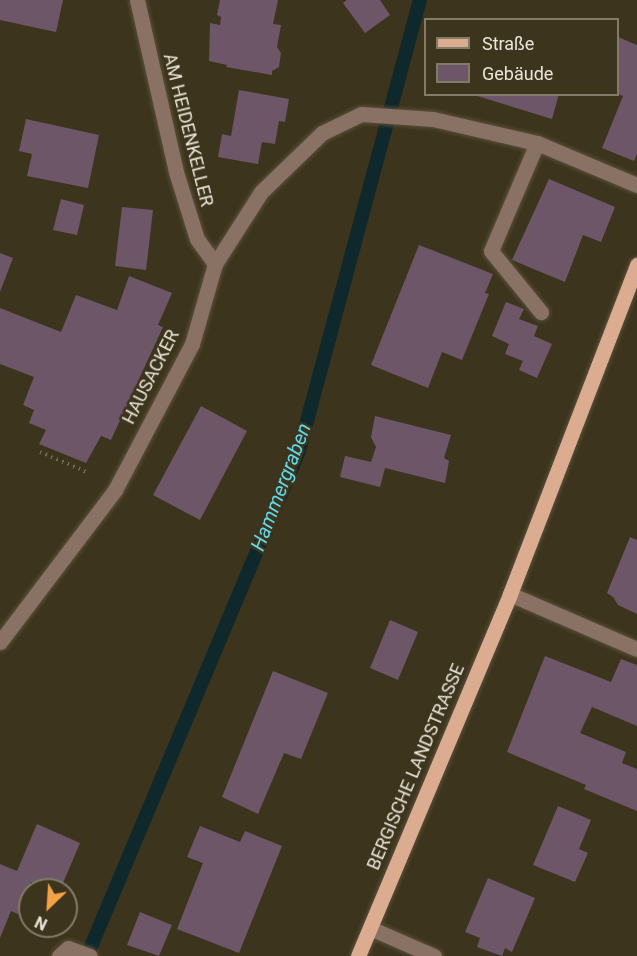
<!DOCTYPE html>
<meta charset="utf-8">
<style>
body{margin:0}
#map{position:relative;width:637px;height:956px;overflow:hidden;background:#3d341d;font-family:Roboto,sans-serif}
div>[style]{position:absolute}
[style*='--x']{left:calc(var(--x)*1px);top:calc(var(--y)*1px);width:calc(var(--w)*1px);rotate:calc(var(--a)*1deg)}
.stream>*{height:14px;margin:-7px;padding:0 7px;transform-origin:7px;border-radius:7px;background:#0e282c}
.building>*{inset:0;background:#6c5668}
.path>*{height:4px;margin-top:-2px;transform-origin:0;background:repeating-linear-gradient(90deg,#736b57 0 1.5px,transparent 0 6px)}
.roads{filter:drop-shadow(0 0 2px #59503b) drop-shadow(0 0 2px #59503b)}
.minor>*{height:15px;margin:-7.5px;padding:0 7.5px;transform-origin:7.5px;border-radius:7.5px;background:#897163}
.major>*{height:15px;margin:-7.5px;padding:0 7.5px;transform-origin:7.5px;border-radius:7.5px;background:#dcac90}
span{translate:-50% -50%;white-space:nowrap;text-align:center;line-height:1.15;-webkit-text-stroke:5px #3d341d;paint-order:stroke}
.street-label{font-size:18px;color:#eae5d7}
.water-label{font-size:20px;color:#60d9eb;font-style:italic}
.legend{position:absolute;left:424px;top:18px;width:195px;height:78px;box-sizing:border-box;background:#3d341d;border:2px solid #827b67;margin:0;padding:8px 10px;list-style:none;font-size:18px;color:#eae5d7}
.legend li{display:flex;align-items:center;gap:12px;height:30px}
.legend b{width:30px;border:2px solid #827b67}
.north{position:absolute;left:18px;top:878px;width:60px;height:60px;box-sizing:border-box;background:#3d341d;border:2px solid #827b67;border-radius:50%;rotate:205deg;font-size:16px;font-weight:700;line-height:24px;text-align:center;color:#eae5d7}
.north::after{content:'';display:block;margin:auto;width:21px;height:27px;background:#f4a344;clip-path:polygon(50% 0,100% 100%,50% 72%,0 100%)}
</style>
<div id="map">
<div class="stream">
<i style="--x:87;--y:956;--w:548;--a:-67.23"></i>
<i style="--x:299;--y:451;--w:467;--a:-75"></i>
</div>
<div class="building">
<i style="clip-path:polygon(0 0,63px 0,56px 32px,0 20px)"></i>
<i style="clip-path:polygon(220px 0,278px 0,273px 24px,281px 25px,277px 47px,281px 53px,279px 67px,272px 71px,272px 75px,226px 67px,227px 65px,209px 61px,210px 23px,220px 25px,221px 17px,217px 15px)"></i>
<i style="clip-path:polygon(347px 0,380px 0,390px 15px,365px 33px,343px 3px)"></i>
<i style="clip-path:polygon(618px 37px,637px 45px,637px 154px,634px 161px,602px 148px,623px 96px,618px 94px)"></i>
<i style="clip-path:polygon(239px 90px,289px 99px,285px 122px,279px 121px,275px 144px,262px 142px,258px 164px,218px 157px,222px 134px,231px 136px)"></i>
<i style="clip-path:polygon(471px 94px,559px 94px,552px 119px)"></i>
<i style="clip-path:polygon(26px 119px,99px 135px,88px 188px,27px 176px,32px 154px,19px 151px)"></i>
<i style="clip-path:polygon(549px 179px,615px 207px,601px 242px,583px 235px,565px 282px,512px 260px)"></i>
<i style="clip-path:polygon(61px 199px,84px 205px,77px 235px,53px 230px)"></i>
<i style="clip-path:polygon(122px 207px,153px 210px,146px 270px,115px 266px)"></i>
<i style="clip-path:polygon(419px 245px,493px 274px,485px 293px,489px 294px,462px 360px,442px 352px,428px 388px,371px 365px)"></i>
<i style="clip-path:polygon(0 253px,13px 258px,0 292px)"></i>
<i style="clip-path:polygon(129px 276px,172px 293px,158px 325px,163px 327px,111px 440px,101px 436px,86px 463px,39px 444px,46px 430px,29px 423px,34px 410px,23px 405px,34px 377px,0 364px,0 308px,61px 332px,76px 295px,117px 310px)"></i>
<i style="clip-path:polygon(506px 302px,524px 309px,519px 319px,538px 326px,534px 336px,552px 344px,537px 378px,519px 370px,523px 361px,505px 354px,509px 344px,492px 336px)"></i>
<i style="clip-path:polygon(201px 406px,247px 431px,200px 520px,153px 495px)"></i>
<i style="clip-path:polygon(375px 416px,451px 435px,444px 458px,449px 461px,445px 483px,385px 468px,380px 487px,340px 477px,345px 456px,371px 462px,376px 447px,371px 437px)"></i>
<i style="clip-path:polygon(630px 537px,637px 540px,637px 614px,618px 605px,613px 597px,607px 593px)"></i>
<i style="clip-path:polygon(390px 620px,418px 632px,398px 680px,370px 668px)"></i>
<i style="clip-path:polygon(545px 656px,611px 682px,621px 659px,637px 665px,637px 726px,592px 707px,580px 733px,626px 752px,622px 763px,637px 769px,637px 811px,584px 789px,586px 785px,507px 752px)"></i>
<i style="clip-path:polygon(273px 671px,328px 693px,301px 759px,284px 753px,258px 814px,222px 797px)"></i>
<i style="clip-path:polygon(558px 806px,591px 820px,579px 849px,588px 853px,575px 882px,533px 865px)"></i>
<i style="clip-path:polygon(37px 824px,80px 843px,60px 890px,51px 890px,31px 882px,18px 914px,11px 911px,0 938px,0 864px,17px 871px)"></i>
<i style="clip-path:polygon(200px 826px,240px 842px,245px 831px,282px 846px,239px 953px,177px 929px,203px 863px,187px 857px)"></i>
<i style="clip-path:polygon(488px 878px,535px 898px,512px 952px,505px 948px,502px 956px,477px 947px,480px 938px,465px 932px)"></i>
<i style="clip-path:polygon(140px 912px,172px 925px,159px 956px,127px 945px)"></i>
</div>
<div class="path">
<i style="--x:40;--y:452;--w:53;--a:23.2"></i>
</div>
<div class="roads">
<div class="minor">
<i style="--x:137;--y:0;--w:176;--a:77.2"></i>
<i style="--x:176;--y:172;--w:70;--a:72.6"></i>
<i style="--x:197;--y:239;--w:31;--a:54"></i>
<i style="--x:537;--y:143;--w:117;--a:113.1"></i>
<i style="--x:491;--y:251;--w:79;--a:50.7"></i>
<i style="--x:510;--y:594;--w:138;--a:23.4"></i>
<i style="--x:0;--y:642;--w:191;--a:-52.9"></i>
<i style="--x:115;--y:490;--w:165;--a:-62.2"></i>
<i style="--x:192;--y:344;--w:83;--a:-74"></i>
<i style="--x:215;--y:264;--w:85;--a:-57.4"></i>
<i style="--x:261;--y:192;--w:85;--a:-44"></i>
<i style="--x:322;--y:133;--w:43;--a:-26"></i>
<i style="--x:361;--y:114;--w:72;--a:4"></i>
<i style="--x:433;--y:119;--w:107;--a:13"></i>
<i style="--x:537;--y:143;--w:108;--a:22.8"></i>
<i style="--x:370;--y:928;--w:70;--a:23.6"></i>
<i style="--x:59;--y:956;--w:12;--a:-42"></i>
<i style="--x:68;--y:948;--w:23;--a:20"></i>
</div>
<div class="major">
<i style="--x:358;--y:956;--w:393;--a:-67.2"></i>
<i style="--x:510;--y:594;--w:353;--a:-68.9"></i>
</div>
</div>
<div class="street-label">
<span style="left:188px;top:130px;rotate:76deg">AM HEIDENKELLER</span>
<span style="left:151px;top:377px;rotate:-63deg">HAUSACKER</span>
<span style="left:416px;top:767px;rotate:-67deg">BERGISCHE LANDSTRASSE</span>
</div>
<div class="water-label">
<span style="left:281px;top:487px;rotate:-69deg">Hammergraben</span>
</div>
<ul class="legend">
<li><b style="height:8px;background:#dcac90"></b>Straße</li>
<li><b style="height:16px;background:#6c5668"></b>Gebäude</li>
</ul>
<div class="north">N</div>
</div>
